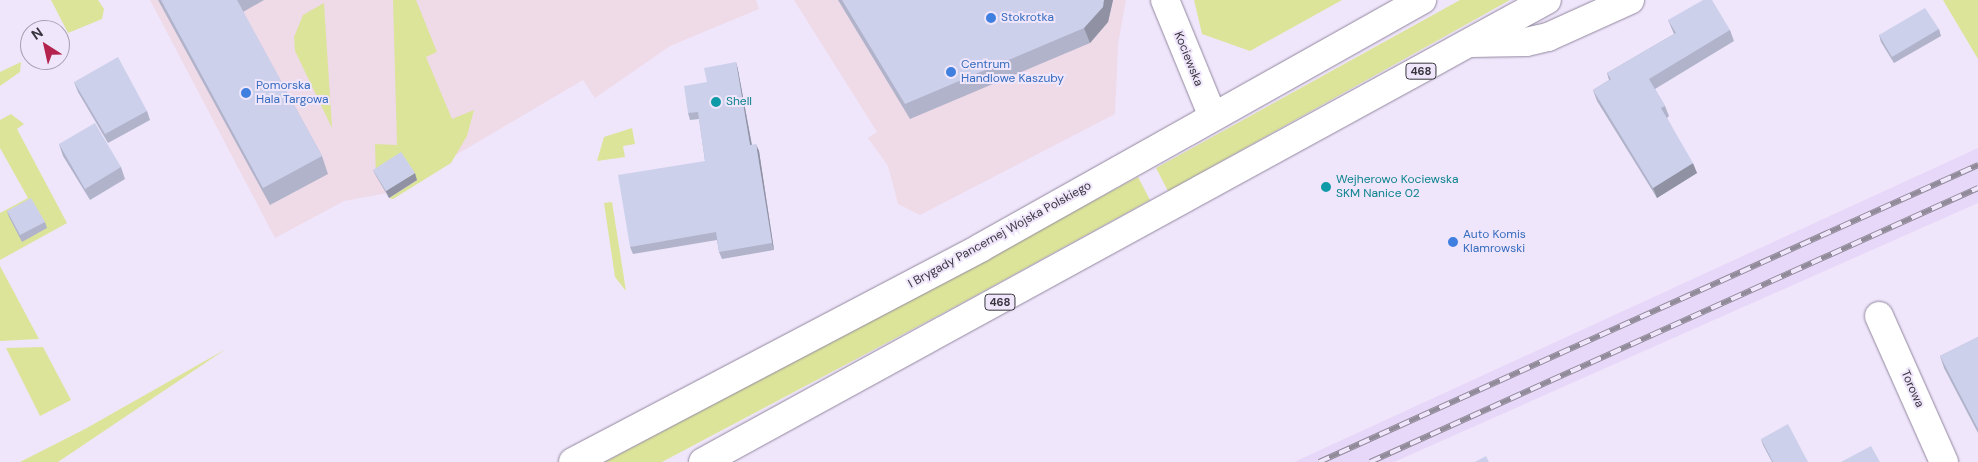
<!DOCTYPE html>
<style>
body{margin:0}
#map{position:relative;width:1978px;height:462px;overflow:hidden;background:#efe6fb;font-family:"DM Sans",sans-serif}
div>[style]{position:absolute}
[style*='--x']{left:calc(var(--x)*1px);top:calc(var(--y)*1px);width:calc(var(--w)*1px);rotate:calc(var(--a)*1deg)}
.commercial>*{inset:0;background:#efdae8}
.built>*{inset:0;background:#e7d8f9}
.green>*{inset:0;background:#dce49a}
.roads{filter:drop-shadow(0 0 1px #92879f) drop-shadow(0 0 1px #92879f)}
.minor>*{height:28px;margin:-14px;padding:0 14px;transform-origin:14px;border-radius:14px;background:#fff}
.major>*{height:28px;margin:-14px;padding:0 14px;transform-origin:14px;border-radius:14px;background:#fff}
.rail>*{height:5.5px;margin-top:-2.75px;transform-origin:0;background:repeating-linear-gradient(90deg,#efe6fb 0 11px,#908a99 0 22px);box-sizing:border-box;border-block:1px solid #908a99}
.wall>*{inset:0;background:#b0b3ca}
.shaded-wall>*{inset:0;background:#9092a4}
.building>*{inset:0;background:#cdd0eb}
.dots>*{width:14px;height:14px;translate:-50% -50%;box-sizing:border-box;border:2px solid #efe6fb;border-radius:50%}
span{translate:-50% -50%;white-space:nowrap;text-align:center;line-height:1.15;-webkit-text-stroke:4px #efe6fb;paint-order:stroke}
.shield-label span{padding:1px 4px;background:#efe6fb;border:1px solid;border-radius:4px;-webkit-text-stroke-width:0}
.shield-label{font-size:11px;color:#38343e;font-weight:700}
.shop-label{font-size:12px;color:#366cbe}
.left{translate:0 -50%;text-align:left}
.street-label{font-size:12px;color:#38343e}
.culture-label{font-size:12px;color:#0d838f}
.north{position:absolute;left:20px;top:20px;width:50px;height:50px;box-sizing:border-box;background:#efe6fb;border:1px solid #a69faf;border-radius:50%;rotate:325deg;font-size:14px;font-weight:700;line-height:20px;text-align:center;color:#38343e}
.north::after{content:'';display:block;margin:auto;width:18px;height:22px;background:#b4234d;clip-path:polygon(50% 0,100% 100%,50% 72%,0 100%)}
</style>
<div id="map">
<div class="commercial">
<i style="clip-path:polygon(150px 0,756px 0,759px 9px,670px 46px,595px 98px,583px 80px,393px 192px,344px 201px,275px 238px)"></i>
<i style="clip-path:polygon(794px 0,1126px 0,1118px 44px,1115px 114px,920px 215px,898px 204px,888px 166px,868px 138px,877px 132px)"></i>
</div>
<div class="built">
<i style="clip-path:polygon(1978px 148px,1978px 203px,1394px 462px,1294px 462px)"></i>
</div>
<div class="green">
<i style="clip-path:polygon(51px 0,98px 0,104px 9px,102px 19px,68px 33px)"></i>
<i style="clip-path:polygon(393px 0,416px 0,437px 52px,426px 57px,452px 119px,474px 110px,467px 136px,451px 163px,393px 199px,389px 198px,417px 180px,376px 176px,375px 144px,397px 145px)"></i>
<i style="clip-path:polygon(1194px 0,1342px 0,1250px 51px,1202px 34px)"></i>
<i style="clip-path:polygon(1460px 0,1510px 0,1168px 191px,1156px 168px)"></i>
<i style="clip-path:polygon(1943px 0,1978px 0,1978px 59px)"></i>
<i style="clip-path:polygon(324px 3px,332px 128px,295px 51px,294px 37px,303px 15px)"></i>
<i style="clip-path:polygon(21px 62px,20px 72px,0 86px,0 72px)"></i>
<i style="clip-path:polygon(11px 114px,24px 124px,17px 129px,67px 223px,0 260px,0 213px,28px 198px,0 148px,0 120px)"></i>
<i style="clip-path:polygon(632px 128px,635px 144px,623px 146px,625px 157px,597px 161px,604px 137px)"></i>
<i style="clip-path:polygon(1138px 177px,1150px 200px,960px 304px,662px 462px,605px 462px)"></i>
<i style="clip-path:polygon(612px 202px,626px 291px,615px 277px,604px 203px)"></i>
<i style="clip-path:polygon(0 266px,39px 339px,0 341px)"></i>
<i style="clip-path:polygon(43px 347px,71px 400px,40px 416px,6px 348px)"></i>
<i style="clip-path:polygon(226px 349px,58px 462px,20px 462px,85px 429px)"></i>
</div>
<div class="roads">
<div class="minor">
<i style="--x:1165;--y:0;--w:126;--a:67.7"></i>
<i style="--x:1471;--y:43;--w:55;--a:-1"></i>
<i style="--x:1526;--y:42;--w:23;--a:-13"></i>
<i style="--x:1548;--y:37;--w:90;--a:-24.3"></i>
<i style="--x:1879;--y:316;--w:160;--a:66"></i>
</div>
<div class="major">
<i style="--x:573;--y:462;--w:460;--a:-27.7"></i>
<i style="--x:980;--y:248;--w:507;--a:-29.3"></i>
<i style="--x:703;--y:462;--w:962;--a:-28.7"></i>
</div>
</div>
<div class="rail">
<i style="--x:1319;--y:462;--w:723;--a:-24.26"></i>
<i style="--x:1370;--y:462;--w:667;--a:-24.26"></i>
</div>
<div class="wall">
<i style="clip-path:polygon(158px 0,264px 0,243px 12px,322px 156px,328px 174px,270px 205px)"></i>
<i style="clip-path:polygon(838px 0,1113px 0,1108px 22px,1090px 43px,910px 119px)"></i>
<i style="clip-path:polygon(1668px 20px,1730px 30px,1734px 41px,1655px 89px,1665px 106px,1669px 116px,1667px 118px,1697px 173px,1657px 198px,1597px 101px,1593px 90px,1609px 80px,1607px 73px,1674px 34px)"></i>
<i style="clip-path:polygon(1939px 29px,1941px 36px,1894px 63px,1881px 42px,1879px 35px)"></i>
<i style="clip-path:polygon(736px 62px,738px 70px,752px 145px,759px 151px,774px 250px,722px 259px,719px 252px,717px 240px,633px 254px,630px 247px,705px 161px,699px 119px,690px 120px,688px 113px,707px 82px)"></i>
<i style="clip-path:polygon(74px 82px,147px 111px,150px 120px,108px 143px,78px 92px)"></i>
<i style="clip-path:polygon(59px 144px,121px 167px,125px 179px,90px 200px,63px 156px)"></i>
<i style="clip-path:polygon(373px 170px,417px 180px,389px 198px,376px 176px)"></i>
<i style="clip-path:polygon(7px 211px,45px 222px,47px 228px,22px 242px,9px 217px)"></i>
<i style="clip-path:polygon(1978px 337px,1978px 433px,1944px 368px,1940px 356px)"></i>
<i style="clip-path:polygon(1761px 439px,1808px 462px,1772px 462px,1763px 445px)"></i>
</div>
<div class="shaded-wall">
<i style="clip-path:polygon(1104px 0,1113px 0,1108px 22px,1090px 43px,1084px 28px)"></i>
<i style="clip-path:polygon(736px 62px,738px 70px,753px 152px,750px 145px)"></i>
<i style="clip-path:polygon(756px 144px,759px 151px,774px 250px,772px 243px)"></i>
<i style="clip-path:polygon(1693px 163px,1697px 173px,1657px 198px,1653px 188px)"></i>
<i style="clip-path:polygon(415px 173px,417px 180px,389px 198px,386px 191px)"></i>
</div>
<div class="building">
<i style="clip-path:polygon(161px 0,237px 0,322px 156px,263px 188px)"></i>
<i style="clip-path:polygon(842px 0,1104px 0,1103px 7px,1084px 28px,905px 104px)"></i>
<i style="clip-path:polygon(1703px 0,1712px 0,1730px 30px,1649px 79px,1665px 106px,1661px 108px,1693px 163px,1653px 188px,1593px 90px,1611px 79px,1607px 73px,1676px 33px,1668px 20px)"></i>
<i style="clip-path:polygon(1925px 8px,1939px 29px,1892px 57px,1879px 35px)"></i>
<i style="clip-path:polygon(118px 57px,147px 111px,105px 134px,74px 82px)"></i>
<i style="clip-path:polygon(736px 62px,750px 145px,756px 144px,772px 243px,719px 252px,716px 232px,630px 247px,618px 175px,705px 161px,698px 112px,688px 113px,684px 86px,707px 82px,704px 68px)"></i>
<i style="clip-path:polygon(95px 123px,121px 167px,85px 189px,59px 144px)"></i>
<i style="clip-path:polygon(401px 152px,415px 173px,386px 191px,373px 170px)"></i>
<i style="clip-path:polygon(31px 198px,45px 222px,20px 235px,7px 211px)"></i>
<i style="clip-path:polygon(1978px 337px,1978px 429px,1940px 356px)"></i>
<i style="clip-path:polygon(1788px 424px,1808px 462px,1773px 462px,1761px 439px)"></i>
<i style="clip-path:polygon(1871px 446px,1880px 462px,1841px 462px)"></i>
<i style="clip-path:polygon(1486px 456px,1489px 462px,1475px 462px)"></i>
</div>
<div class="dots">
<i style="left:991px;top:18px;background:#3f7fe0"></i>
<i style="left:951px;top:72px;background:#3f7fe0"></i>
<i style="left:246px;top:93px;background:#3f7fe0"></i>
<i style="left:716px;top:102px;background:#0f9aa8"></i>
<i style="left:1326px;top:187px;background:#0f9aa8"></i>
<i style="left:1453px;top:242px;background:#3f7fe0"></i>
</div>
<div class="shield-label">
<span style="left:1421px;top:71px">468</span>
<span style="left:1000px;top:302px">468</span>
</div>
<div class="shop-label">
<span class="left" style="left:1001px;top:18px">Stokrotka</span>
<span class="left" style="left:961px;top:72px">Centrum<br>Handlowe Kaszuby</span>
<span class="left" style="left:256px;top:93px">Pomorska<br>Hala Targowa</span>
<span class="left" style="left:1463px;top:242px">Auto Komis<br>Klamrowski</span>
</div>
<div class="street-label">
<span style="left:1188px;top:59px;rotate:68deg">Kociewska</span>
<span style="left:1000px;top:235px;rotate:-29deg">I Brygady Pancernej Wojska Polskiego</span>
<span style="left:1912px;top:389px;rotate:66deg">Torowa</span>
</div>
<div class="culture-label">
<span class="left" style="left:726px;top:102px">Shell</span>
<span class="left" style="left:1336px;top:187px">Wejherowo Kociewska<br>SKM Nanice 02</span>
</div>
<div class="north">N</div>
</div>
